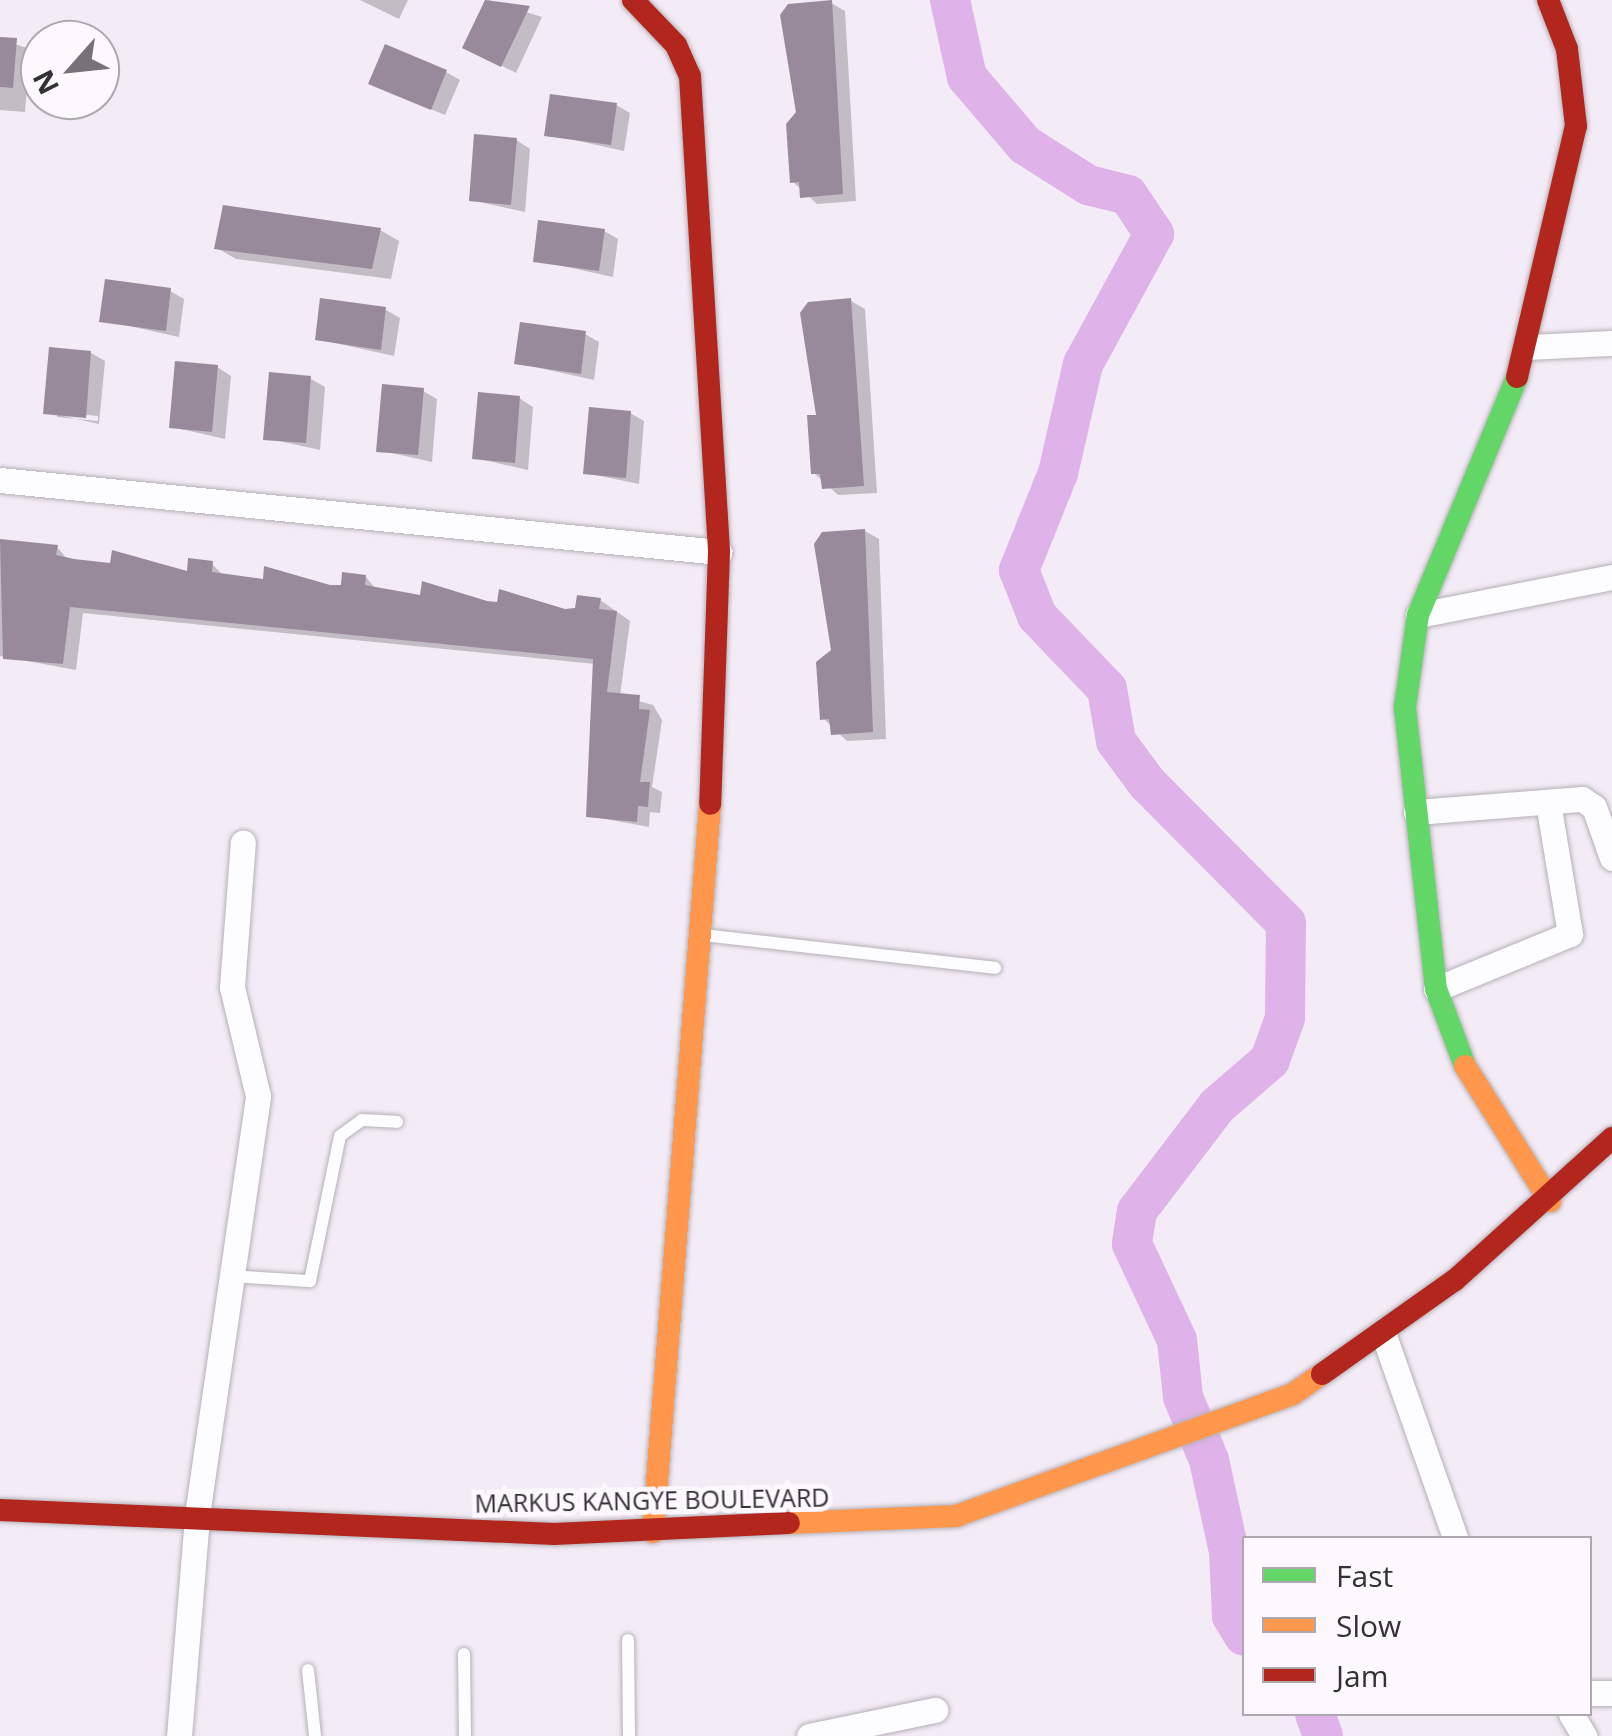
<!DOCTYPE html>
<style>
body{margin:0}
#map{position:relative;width:1612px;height:1736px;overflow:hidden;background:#f3ebf5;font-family:"Open Sans",sans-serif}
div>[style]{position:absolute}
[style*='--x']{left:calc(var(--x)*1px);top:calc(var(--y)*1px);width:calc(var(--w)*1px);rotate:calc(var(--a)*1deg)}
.shadow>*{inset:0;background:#0003}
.river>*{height:40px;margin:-20px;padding:0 20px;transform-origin:20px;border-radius:20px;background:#dfb2ea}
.building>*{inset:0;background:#988a9b}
.roads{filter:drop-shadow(0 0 2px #b5b0b7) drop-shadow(0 0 2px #b5b0b7)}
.lane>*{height:12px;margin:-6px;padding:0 6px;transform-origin:6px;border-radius:6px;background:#fdfcfe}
.street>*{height:25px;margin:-12.5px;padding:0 12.5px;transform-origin:12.5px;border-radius:12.5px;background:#fdfcfe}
.fast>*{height:22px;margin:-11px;padding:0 11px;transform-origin:11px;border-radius:11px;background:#63d668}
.slow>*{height:22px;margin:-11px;padding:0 11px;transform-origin:11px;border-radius:11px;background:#ff974d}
.jam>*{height:22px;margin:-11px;padding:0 11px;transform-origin:11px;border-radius:11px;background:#b3261e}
span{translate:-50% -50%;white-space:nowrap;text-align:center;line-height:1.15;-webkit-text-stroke:10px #fdf7ff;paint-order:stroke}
.street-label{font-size:25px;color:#353037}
.legend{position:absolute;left:1242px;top:1536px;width:350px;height:180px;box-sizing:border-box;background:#fdf7ff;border:2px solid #ada7af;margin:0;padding:12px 18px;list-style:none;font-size:30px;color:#353037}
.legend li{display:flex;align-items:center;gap:20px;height:50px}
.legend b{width:50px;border:2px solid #ada7af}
.north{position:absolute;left:20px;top:20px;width:100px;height:100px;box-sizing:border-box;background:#fdf7ff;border:2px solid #ada7af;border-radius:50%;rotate:243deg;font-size:28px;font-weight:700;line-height:40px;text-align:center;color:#353037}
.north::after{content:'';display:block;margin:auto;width:35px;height:45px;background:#78717a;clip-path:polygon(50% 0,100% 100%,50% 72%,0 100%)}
</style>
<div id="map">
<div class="shadow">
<i style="clip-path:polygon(360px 0,408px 0,399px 19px)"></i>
<i style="clip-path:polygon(488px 0,542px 17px,516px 73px,466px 47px)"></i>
<i style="clip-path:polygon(831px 3px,845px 11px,856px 201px,817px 204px,792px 181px,796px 113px,782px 16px)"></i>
<i style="clip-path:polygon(0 39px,30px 49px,25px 112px,0 110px)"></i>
<i style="clip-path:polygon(446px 72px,460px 80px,445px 115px,385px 90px)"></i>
<i style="clip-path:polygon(616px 105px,630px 113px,624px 151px,547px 134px)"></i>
<i style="clip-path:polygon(516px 140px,530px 149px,525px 212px,471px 200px)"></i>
<i style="clip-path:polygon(380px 230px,399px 241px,391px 279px,236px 259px,217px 248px)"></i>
<i style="clip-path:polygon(604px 231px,618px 239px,613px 277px,535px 260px)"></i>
<i style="clip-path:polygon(170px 291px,184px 299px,179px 337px,102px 320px)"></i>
<i style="clip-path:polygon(851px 301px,865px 309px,877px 493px,838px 495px,814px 473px)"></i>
<i style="clip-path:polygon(386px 310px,400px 318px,394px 356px,317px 339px)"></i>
<i style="clip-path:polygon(585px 334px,599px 342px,594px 380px,517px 363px)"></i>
<i style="clip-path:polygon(evenodd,91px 353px,105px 361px,99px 424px,46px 412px,91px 353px,57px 412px,98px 416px,98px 421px,57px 417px,57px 412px)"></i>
<i style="clip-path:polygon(217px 367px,231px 376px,225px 439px,172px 427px)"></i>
<i style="clip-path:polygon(311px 379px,325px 387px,320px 450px,266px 438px)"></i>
<i style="clip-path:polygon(423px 391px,437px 399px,432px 462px,378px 450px)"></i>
<i style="clip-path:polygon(519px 398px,533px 407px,528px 470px,475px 458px)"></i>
<i style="clip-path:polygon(630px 413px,644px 421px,639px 484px,586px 473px)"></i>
<i style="clip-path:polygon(865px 531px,879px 539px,886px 739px,847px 741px,823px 718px,834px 651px,816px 544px)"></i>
<i style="clip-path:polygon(0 541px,57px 547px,69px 561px,189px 574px,212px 564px,224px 576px,330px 588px,366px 577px,378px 592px,422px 597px,424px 584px,457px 600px,565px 611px,600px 600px,630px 621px,620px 696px,653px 705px,662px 720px,652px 787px,662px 792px,660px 813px,650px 812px,649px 827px,589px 816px,595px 664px,83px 613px,76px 670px,0 656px)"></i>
</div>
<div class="river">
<i style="--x:950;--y:0;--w:79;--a:77.6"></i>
<i style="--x:967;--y:77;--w:89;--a:49.5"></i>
<i style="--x:1025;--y:145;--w:75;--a:32.4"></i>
<i style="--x:1088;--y:185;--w:41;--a:14"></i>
<i style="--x:1128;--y:195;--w:47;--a:56.3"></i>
<i style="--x:1154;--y:234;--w:148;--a:118.6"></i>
<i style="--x:1083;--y:364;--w:112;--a:102.9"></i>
<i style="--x:1058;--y:473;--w:105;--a:111.9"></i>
<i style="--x:1019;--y:570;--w:49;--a:68.6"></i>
<i style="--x:1037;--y:616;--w:101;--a:46.2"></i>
<i style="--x:1107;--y:689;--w:53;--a:80.2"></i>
<i style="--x:1116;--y:741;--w:52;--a:53.6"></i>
<i style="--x:1147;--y:783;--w:197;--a:45.2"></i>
<i style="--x:1286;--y:923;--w:95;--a:90.6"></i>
<i style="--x:1285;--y:1018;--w:45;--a:109.7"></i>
<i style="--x:1270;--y:1060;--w:70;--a:139"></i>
<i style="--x:1217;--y:1106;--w:132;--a:127.3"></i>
<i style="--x:1137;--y:1211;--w:33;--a:99"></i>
<i style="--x:1132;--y:1244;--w:106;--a:64.9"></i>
<i style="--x:1177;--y:1340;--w:57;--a:84"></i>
<i style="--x:1183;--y:1397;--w:68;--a:67.6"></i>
<i style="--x:1209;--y:1460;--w:94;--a:77.7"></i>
<i style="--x:1229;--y:1552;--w:64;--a:87.3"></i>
<i style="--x:1232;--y:1616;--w:23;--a:59"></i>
<i style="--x:1315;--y:1714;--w:23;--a:70"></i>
</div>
<div class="building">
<i style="clip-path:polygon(485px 0,530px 6px,501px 67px,462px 48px)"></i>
<i style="clip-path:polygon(832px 0,843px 194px,800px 198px,799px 182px,790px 183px,786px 124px,796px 112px,780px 15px,788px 4px)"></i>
<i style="clip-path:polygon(0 37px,17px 38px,13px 88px,0 87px)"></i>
<i style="clip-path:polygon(385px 44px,447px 70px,431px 110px,368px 84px)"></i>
<i style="clip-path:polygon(550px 94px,617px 103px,611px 145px,544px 136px)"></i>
<i style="clip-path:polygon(474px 134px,517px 138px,511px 205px,469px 201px)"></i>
<i style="clip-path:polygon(223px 205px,381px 228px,372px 269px,214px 249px)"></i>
<i style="clip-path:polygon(538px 220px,605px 229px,599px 271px,533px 262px)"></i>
<i style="clip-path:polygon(105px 279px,171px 288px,166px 331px,99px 322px)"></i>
<i style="clip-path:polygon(320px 298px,386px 307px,381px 350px,315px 340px)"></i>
<i style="clip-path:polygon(851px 298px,864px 486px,822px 489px,820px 474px,811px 474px,807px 415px,816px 415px,800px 313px,808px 302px)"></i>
<i style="clip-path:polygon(520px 322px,586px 331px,581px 374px,514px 364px)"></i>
<i style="clip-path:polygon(49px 347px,91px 351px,86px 418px,43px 414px)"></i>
<i style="clip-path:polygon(175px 361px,218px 365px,212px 432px,169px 428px)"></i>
<i style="clip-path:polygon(269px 372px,311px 376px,306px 443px,263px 440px)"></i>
<i style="clip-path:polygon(382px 384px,424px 388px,418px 455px,376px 452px)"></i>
<i style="clip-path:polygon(478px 392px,520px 396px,515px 463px,472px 459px)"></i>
<i style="clip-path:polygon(589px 407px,631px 411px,626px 478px,583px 474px)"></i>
<i style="clip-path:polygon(865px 529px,873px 732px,831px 735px,829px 719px,820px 720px,816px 662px,831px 650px,814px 544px,822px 532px)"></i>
<i style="clip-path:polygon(0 539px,58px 545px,56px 555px,74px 559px,110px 563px,112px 550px,187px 571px,188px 558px,213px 561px,212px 572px,263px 579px,264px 566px,330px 585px,341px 585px,342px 572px,366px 575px,365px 585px,420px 595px,422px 581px,487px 601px,497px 602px,499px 589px,565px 609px,575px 608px,577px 595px,601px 598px,599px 609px,617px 611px,607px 692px,640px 695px,639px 709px,650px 710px,640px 782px,650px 782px,648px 807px,638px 806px,637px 822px,586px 817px,593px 659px,70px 607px,63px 664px,3px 659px)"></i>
</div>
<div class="roads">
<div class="lane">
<i style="--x:702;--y:935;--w:295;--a:6.4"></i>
<i style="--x:230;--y:1276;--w:80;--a:3.6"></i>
<i style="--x:310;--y:1281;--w:148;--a:-78.3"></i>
<i style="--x:340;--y:1136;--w:27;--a:-36"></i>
<i style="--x:362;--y:1120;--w:35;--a:3"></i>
<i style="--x:628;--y:1640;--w:96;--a:89.4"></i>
<i style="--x:464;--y:1654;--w:82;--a:89.3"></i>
<i style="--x:308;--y:1670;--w:66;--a:83.9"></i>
</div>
<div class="street">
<i style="--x:1529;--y:347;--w:83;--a:-2.8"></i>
<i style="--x:0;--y:480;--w:723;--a:5.72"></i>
<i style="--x:1418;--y:615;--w:198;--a:-11.1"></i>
<i style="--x:1416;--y:812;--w:167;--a:-4.5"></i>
<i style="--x:1582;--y:799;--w:14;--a:34"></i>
<i style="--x:1594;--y:807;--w:54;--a:70.6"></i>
<i style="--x:1436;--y:989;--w:145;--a:-22.3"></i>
<i style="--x:1570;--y:934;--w:134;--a:-99.5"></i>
<i style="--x:1383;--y:1333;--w:217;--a:70.6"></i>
<i style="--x:1590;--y:1693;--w:22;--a:0"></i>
<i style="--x:1571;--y:1714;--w:26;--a:59"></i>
<i style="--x:179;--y:1736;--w:222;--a:-85.3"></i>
<i style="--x:197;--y:1515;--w:423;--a:-81.7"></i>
<i style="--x:258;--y:1096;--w:112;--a:-103.4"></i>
<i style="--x:232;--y:987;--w:145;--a:-85.7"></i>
<i style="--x:809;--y:1736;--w:129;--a:-11.7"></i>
</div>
<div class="fast">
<i style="--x:1465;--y:1066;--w:82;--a:-110.6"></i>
<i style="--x:1436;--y:989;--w:284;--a:-96.3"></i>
<i style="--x:1405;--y:707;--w:93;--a:-82"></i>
<i style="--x:1418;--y:615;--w:258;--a:-67.4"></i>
</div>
<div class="slow">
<i style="--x:1465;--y:1066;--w:160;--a:57.8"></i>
<i style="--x:789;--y:1523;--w:167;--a:-2.4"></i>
<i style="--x:956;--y:1516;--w:358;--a:-19.9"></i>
<i style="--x:1293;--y:1394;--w:35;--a:-35"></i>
<i style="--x:653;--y:1532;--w:730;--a:-85.52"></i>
</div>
<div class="jam">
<i style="--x:633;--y:0;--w:62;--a:46.3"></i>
<i style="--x:676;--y:45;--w:34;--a:66"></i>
<i style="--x:690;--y:76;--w:477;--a:86.5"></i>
<i style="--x:719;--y:552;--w:252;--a:92"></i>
<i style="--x:1517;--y:377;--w:258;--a:-76.8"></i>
<i style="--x:1576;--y:126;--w:78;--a:-96.7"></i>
<i style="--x:1567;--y:49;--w:53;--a:-111.2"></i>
<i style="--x:1322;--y:1374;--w:163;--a:-35.3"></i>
<i style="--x:1455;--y:1280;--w:212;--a:-42.1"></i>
<i style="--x:0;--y:1510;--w:555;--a:2.48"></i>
<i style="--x:554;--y:1534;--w:235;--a:-2.7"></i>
</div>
</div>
<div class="street-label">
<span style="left:652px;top:1500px;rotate:-1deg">MARKUS KANGYE BOULEVARD</span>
</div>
<ul class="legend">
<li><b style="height:12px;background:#63d668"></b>Fast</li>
<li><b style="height:12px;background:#ff974d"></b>Slow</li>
<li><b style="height:12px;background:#b3261e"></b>Jam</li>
</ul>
<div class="north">N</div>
</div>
